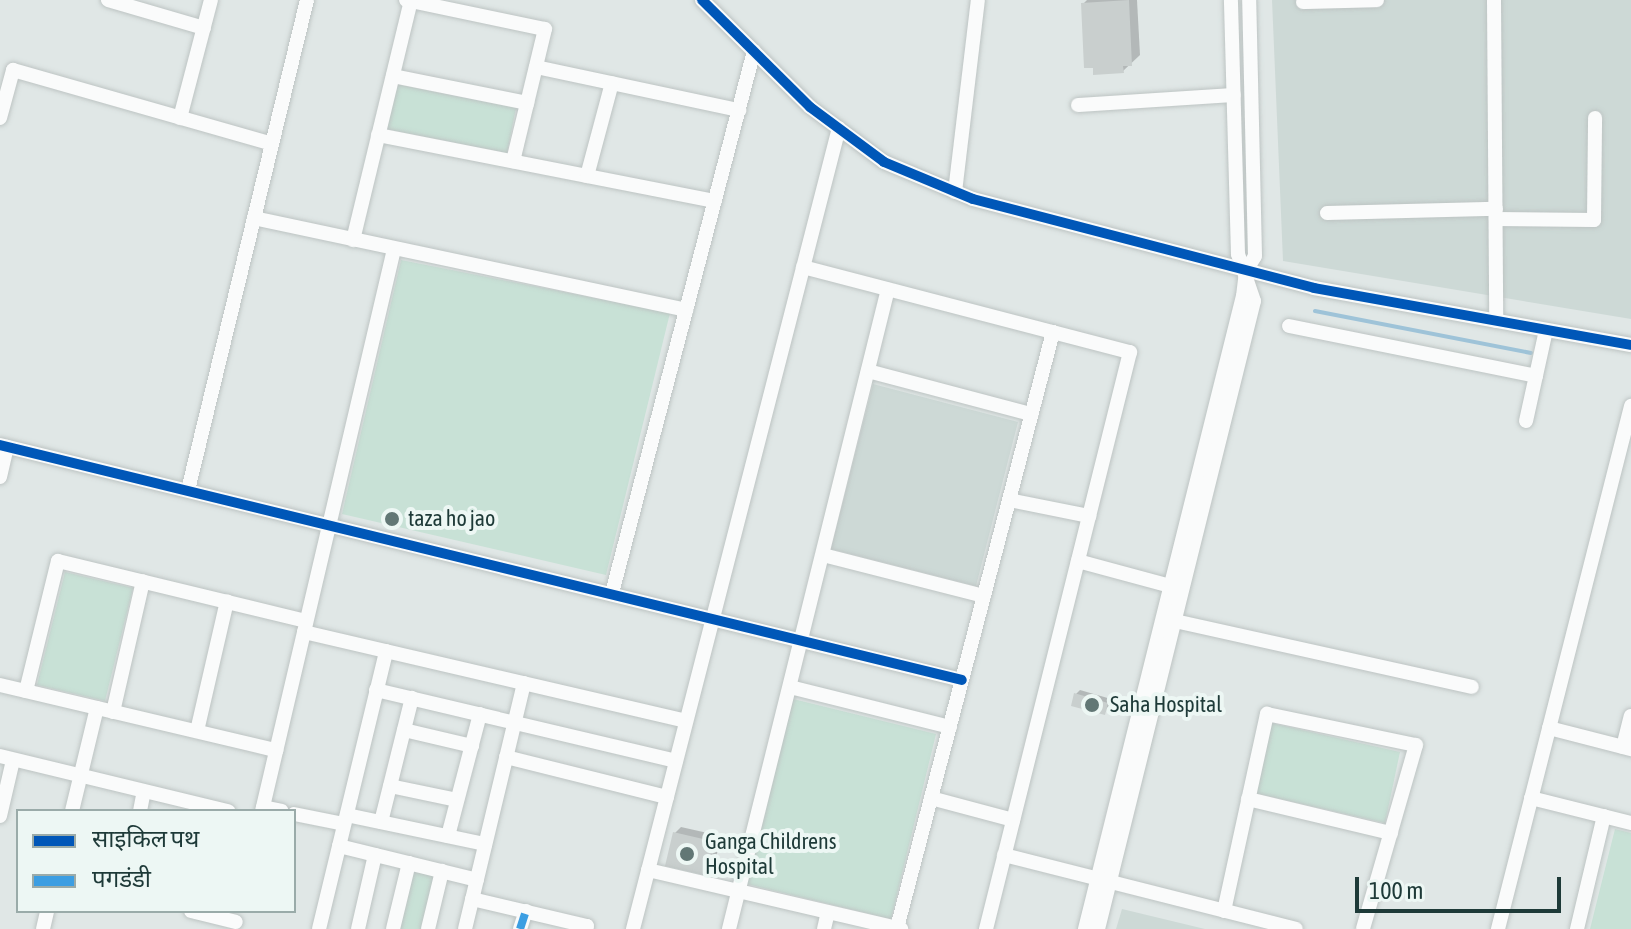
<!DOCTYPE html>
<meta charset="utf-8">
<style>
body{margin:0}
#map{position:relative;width:1631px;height:929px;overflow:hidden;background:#e0e7e6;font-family:"Asap Condensed","Noto Sans Devanagari",sans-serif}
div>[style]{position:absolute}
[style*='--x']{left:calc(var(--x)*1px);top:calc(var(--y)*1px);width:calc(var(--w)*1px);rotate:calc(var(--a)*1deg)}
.built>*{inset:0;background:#cdd9d6}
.green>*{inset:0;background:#c8e1d6}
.shadow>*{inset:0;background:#0003}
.stream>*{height:4px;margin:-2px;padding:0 2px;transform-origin:2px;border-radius:2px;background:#9ec3d8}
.building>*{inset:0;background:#c9cfce}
.roads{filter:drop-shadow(0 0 2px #bdc4c3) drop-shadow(0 0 2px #bdc4c3)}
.minor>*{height:14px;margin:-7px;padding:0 7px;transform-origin:7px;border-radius:7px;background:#fafbfb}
.quiet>*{height:8px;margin-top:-4px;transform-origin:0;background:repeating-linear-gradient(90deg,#3c9ee2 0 16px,transparent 0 24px)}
.cycleway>*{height:10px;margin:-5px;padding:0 5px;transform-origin:5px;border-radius:5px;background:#0057b8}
.dots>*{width:22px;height:22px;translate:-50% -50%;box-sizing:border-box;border:4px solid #edf7f4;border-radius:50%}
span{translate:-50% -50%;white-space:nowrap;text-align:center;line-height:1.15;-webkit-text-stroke:8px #edf7f4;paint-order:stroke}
.poi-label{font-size:22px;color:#1e3a38}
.left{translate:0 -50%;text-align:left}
.legend{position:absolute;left:16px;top:809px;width:280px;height:104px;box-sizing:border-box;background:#edf7f4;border:2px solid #9aaba9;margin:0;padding:10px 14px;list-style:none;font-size:24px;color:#1e3a38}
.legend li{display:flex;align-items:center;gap:16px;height:40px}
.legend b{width:40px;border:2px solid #9aaba9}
.scale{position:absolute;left:1355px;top:877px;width:206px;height:36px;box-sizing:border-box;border:4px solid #1e3a38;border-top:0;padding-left:10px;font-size:24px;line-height:28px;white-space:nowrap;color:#1e3a38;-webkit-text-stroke:6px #edf7f4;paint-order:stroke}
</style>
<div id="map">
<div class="built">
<i style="clip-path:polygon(1272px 0,1631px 0,1631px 319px,1283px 261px)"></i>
<i style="clip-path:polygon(873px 384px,1018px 422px,976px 586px,831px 549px)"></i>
<i style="clip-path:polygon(1122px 909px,1205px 929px,1116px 929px)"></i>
</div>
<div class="green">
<i style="clip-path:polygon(395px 84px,516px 108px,507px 153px,386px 129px)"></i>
<i style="clip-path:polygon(401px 260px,670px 313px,606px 575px,342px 514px)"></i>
<i style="clip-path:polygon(65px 572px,133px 588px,105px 701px,37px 685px)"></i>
<i style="clip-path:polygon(793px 699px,936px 734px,891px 919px,747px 884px)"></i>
<i style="clip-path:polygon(1271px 723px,1400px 752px,1385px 823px,1255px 793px)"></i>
<i style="clip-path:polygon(1615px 829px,1631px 833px,1631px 929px,1590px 929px)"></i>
<i style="clip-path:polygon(413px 868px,437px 873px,424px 929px,398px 929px)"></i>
</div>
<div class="shadow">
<i style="clip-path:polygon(1087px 0,1137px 0,1140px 55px,1123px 71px,1083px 4px)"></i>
<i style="clip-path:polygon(1080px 690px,1111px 699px,1108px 709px,1104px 713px,1076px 694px)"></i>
<i style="clip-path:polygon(681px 827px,721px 836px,714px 867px,708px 874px,675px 833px)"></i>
</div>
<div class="stream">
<i style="--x:1315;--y:311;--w:220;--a:11"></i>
</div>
<div class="building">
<i style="clip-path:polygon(1129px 0,1132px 66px,1123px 66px,1124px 73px,1093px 75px,1093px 68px,1084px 68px,1081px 3px)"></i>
<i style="clip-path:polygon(1074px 693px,1108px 703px,1105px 715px,1071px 706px)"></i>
<i style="clip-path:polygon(673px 832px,716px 842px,708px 876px,665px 866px)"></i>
</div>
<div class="roads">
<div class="minor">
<i style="--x:108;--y:0;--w:100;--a:16.3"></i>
<i style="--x:406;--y:0;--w:142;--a:11.8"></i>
<i style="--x:545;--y:29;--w:136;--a:103.6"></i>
<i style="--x:702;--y:0;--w:152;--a:44.7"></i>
<i style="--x:810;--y:107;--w:92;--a:36.6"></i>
<i style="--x:884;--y:162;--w:96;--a:22.6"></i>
<i style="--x:973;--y:199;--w:352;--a:14.6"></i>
<i style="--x:1314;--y:288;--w:322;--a:10.2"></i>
<i style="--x:1494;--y:0;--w:321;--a:89.6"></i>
<i style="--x:1303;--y:2;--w:74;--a:-1.5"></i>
<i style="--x:536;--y:67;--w:208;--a:12"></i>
<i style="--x:393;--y:76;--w:137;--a:11.4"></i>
<i style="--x:1078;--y:105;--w:156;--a:-3.7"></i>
<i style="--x:0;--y:118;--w:50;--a:-74.8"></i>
<i style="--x:13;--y:70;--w:269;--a:15.9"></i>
<i style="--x:180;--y:118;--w:122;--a:-75.3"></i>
<i style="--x:378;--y:135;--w:343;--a:11.1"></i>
<i style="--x:587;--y:176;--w:96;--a:-75"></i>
<i style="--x:955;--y:192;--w:193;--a:-83.2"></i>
<i style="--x:1327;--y:213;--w:169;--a:-1.4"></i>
<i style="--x:254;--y:218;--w:442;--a:12"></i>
<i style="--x:1496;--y:219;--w:98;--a:0.6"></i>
<i style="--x:1594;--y:220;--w:102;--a:-89.4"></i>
<i style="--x:353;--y:240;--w:247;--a:-76.4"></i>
<i style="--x:803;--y:267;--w:338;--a:14.6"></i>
<i style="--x:1130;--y:352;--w:595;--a:104.01"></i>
<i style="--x:1289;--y:326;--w:252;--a:11.4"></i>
<i style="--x:868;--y:371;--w:169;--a:14.8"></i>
<i style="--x:1526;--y:421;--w:93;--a:-77.6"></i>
<i style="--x:0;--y:445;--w:990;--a:13.73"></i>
<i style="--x:0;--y:477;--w:31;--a:-77"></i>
<i style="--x:188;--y:490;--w:504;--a:-76.35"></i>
<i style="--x:1009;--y:500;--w:82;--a:11.3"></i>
<i style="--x:823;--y:555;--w:166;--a:14.3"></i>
<i style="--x:1078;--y:561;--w:104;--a:15.1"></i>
<i style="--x:612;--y:593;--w:560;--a:-75.32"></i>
<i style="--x:1175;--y:621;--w:304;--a:12.5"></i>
<i style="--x:304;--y:632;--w:392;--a:13.1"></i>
<i style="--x:0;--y:685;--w:284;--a:13.3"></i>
<i style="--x:790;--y:687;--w:165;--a:14"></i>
<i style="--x:376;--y:690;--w:308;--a:13.3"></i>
<i style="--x:26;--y:691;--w:134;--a:-76.2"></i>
<i style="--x:58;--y:561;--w:255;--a:13.6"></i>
<i style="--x:113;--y:712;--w:134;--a:-77.1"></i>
<i style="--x:1549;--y:728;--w:85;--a:14.4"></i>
<i style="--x:404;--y:730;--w:70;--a:13.2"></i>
<i style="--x:197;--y:731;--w:133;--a:-77"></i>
<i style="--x:1623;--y:747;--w:32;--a:-76"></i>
<i style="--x:0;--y:756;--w:235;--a:13.6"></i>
<i style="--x:506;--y:757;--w:166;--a:14"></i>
<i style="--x:390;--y:786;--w:68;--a:11.8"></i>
<i style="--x:931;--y:798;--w:85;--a:15"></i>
<i style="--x:1531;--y:798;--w:103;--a:14"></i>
<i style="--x:1248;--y:799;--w:147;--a:13.4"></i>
<i style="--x:263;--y:807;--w:19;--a:12"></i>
<i style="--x:72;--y:811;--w:106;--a:-76.4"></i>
<i style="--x:140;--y:811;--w:20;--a:-79"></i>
<i style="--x:262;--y:811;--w:577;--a:-76.78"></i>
<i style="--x:294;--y:814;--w:51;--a:11.3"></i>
<i style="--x:347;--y:815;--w:141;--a:11.9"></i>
<i style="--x:0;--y:816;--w:57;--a:-76.9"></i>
<i style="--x:381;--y:822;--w:128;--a:-76"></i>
<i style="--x:448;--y:836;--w:126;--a:-75.3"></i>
<i style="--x:339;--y:846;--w:142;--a:13.8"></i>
<i style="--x:1004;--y:855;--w:301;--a:14.2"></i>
<i style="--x:648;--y:870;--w:260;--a:13.1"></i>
<i style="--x:472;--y:899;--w:118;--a:13.2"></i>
<i style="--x:587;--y:926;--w:3;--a:108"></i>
<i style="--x:191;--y:911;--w:46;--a:13.7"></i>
<i style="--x:1224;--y:911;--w:202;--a:-77.7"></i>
<i style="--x:1267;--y:714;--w:152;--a:11.8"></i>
<i style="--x:1416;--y:745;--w:191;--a:106.1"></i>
<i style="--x:897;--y:928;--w:616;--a:-75.33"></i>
<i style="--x:43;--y:929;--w:18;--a:-77"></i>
<i style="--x:319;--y:929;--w:286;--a:-76.4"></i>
<i style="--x:358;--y:929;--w:76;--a:-77.1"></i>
<i style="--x:393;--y:929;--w:68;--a:-76.4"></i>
<i style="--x:428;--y:929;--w:60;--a:-76.4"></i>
<i style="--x:465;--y:929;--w:253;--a:-76.5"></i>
<i style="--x:520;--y:929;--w:19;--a:-72"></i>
<i style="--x:633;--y:929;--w:827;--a:-75.58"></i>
<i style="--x:729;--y:929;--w:659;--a:-76.05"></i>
<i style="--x:824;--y:929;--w:17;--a:-77"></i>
<i style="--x:1085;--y:929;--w:652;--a:-75.99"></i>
<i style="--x:1243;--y:296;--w:25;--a:-83"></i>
<i style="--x:1246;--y:271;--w:17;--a:-59"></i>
<i style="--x:1255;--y:256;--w:256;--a:-91.3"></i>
<i style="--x:1098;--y:929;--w:647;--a:-76.05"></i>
<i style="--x:1254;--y:301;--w:50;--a:-108.8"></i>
<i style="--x:1238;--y:254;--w:254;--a:-91.6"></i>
<i style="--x:1498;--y:929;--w:540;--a:-75.73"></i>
<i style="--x:1577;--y:929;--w:116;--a:-76.6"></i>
</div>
</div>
<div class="quiet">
<i style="--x:520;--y:929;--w:19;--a:-72"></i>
</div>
<div class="cycleway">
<i style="--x:702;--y:0;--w:152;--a:44.7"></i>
<i style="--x:810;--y:107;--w:92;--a:36.6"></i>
<i style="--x:884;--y:162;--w:96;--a:22.6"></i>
<i style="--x:973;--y:199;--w:352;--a:14.6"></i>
<i style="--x:1314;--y:288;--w:322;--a:10.2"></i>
<i style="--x:0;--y:445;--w:990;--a:13.73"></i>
</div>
<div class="dots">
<i style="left:392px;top:519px;background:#627775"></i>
<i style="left:1092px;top:705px;background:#627775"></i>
<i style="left:687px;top:854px;background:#627775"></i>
</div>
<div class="poi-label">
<span class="left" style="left:408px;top:519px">taza ho jao</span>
<span class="left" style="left:1110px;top:705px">Saha Hospital</span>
<span class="left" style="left:705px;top:854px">Ganga Childrens<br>Hospital</span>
</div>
<ul class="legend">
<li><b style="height:10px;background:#0057b8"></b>साइकिल पथ</li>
<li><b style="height:10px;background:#3c9ee2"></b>पगडंडी</li>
</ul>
<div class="scale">100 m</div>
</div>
